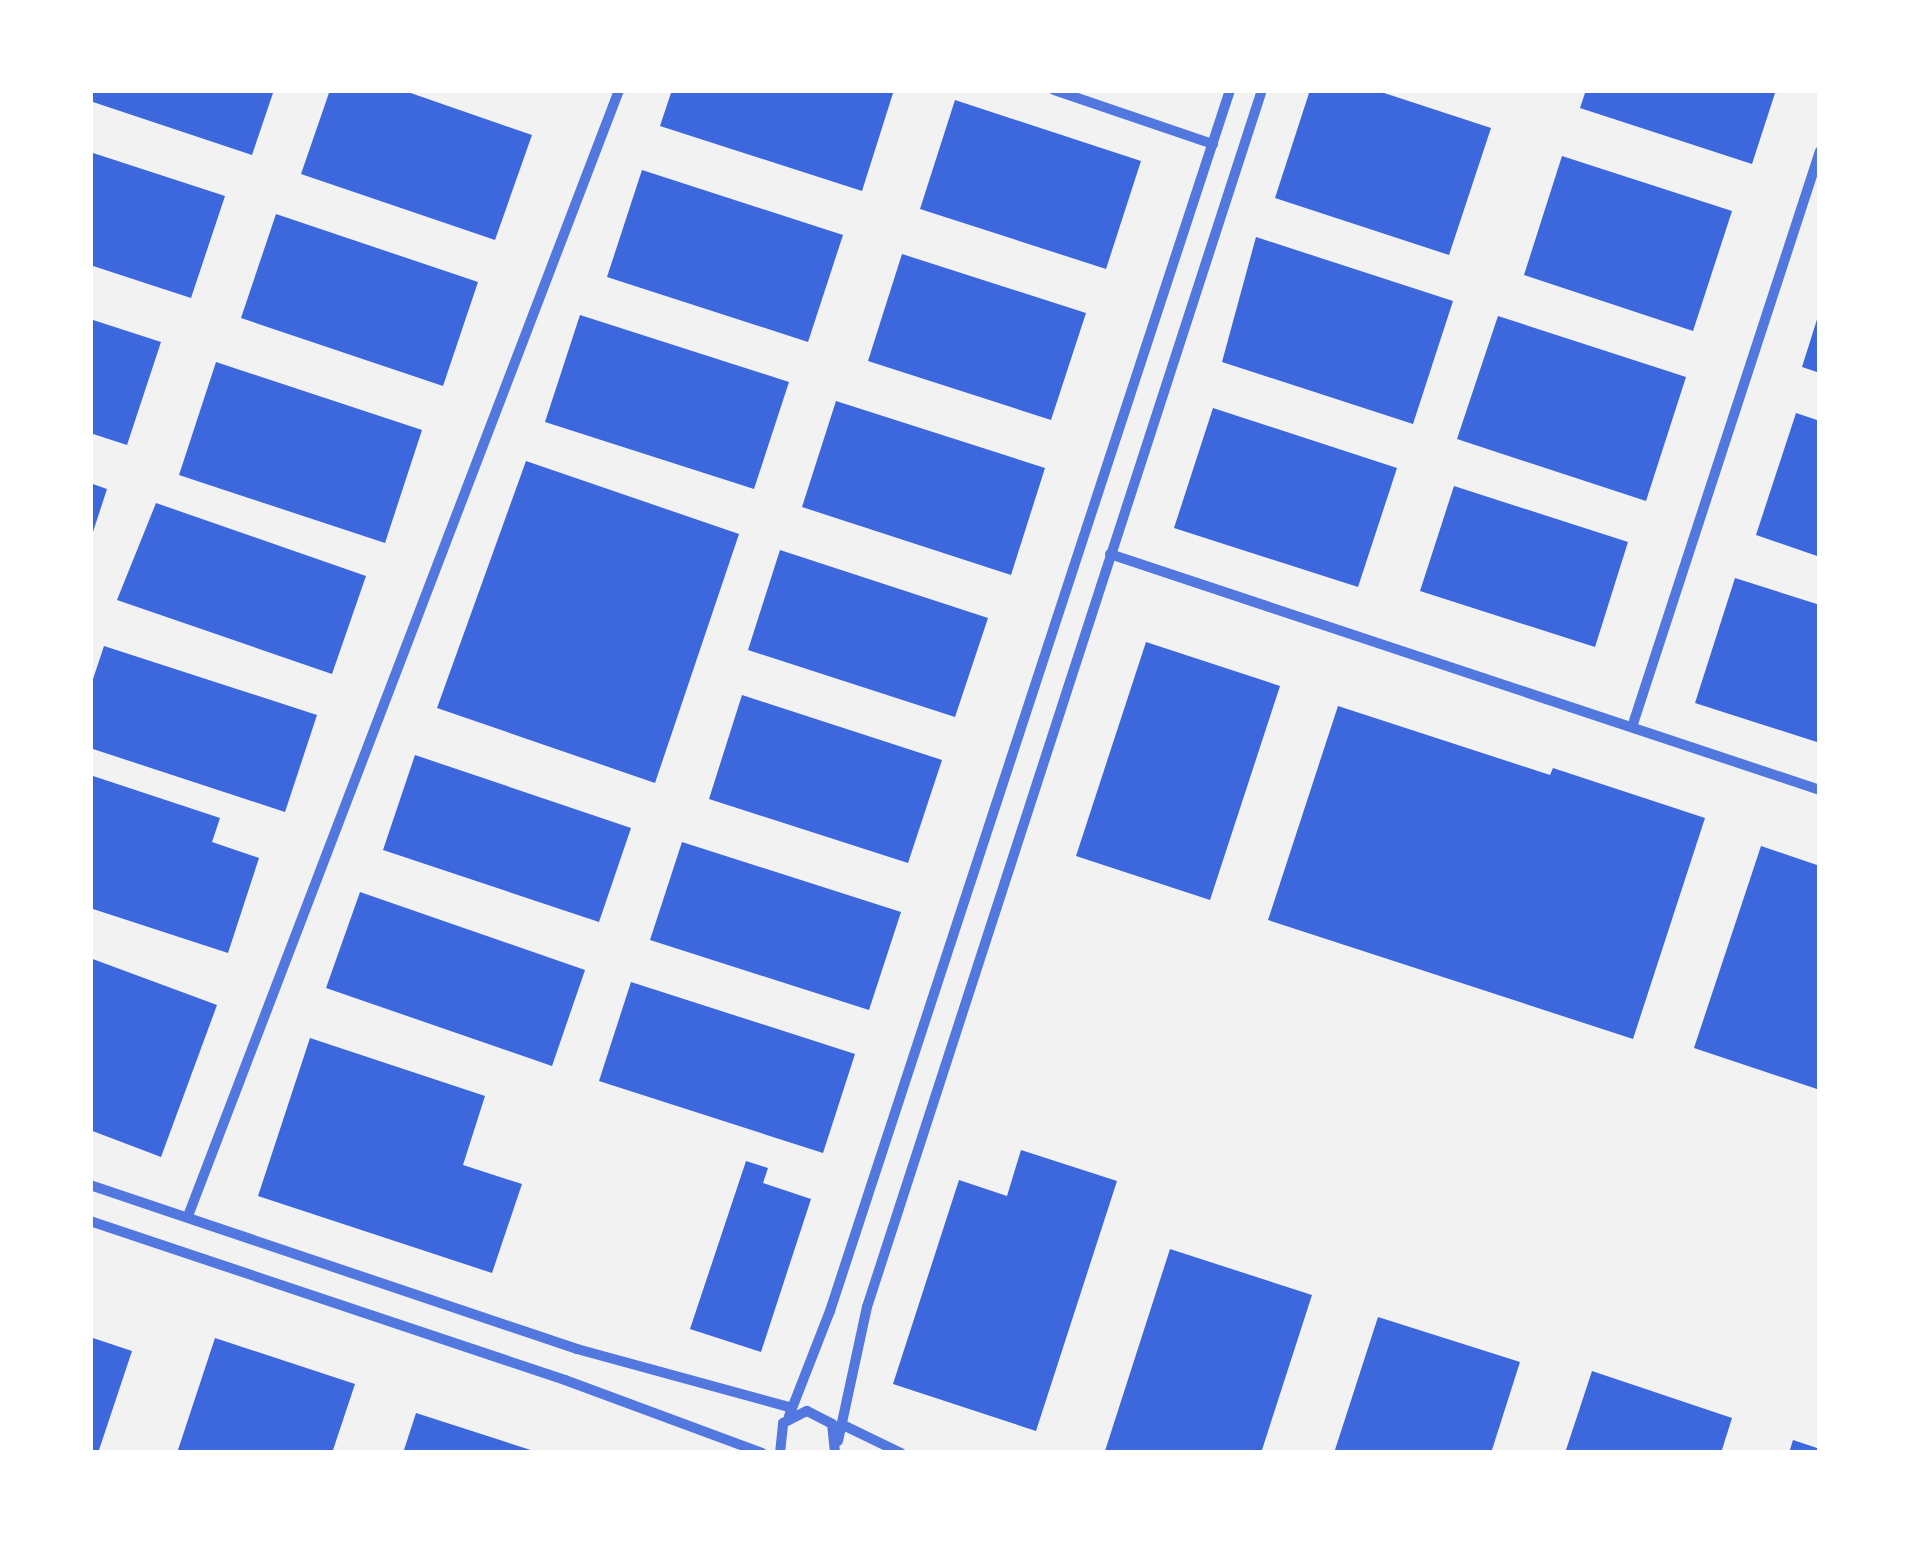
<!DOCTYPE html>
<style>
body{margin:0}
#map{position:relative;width:1910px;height:1543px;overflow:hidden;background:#f2f2f2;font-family:"Noto Sans",sans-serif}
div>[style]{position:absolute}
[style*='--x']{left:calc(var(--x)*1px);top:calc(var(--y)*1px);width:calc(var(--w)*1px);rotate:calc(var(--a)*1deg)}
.building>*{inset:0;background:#3d67dc}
.minor>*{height:10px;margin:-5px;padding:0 5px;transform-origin:5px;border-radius:5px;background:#5277de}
span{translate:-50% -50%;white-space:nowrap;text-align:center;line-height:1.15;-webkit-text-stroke:9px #fff;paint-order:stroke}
.frame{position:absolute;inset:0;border:93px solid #fff;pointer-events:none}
</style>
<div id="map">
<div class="building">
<i style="clip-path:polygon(90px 90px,274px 90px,252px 155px,90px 101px)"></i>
<i style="clip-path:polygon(330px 90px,402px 90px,532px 135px,495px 240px,301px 174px)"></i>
<i style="clip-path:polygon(672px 90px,894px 90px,862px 191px,660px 126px)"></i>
<i style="clip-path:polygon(1310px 90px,1375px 90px,1491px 128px,1449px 255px,1275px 198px)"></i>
<i style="clip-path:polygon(1586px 90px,1776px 90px,1752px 164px,1580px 108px)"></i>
<i style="clip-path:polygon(955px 100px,1141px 161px,1106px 269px,920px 209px)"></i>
<i style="clip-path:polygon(90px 152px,225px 196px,191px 298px,90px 265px)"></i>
<i style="clip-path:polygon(1562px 156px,1732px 211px,1693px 331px,1524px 275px)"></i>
<i style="clip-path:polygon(642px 170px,843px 235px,808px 342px,607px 277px)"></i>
<i style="clip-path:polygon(276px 214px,478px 282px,443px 386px,241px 318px)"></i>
<i style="clip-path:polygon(1256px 237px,1453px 301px,1413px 424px,1222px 362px)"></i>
<i style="clip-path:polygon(902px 254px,1086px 313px,1051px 420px,868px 361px)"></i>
<i style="clip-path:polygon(1819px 313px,1820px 313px,1820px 373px,1802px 367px)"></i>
<i style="clip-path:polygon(580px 315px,789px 382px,754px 489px,545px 422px)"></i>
<i style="clip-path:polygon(1498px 316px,1686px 377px,1646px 501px,1457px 439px)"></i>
<i style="clip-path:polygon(90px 319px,161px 342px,127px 445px,90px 433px)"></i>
<i style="clip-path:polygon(216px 362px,422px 430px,385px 543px,179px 475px)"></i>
<i style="clip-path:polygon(836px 401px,1045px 468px,1011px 575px,802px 507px)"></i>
<i style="clip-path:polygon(1213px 408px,1397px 468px,1358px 587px,1174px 528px)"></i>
<i style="clip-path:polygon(1796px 413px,1820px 421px,1820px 557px,1756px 535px)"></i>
<i style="clip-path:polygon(526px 461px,739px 534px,655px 783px,437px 708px)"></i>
<i style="clip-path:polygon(90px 483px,107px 489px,91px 538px,90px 538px)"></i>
<i style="clip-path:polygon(1454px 486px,1628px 542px,1595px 647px,1420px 591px)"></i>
<i style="clip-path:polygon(156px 503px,366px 576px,332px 674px,117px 600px)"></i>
<i style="clip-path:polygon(780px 550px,988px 618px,955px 717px,748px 650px)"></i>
<i style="clip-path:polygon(1735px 578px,1820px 605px,1820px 743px,1695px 703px)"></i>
<i style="clip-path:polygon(1146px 642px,1280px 686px,1210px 900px,1076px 856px)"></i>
<i style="clip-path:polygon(104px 646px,317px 715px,285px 812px,90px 748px,90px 688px)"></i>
<i style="clip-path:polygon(742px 695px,942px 760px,908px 863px,709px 799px)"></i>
<i style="clip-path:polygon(1338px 706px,1550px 775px,1553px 768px,1705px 818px,1633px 1039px,1268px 920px)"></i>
<i style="clip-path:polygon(415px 755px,631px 828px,599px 922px,383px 850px)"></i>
<i style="clip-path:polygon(90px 775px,220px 818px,212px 842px,259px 858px,228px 953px,90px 908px)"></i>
<i style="clip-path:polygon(682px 842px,901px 912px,869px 1010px,650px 940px)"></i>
<i style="clip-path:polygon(1761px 846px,1820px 866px,1820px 1090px,1694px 1048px)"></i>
<i style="clip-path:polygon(360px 892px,585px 970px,552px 1066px,326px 988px)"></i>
<i style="clip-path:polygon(90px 958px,217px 1005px,161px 1157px,90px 1130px)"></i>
<i style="clip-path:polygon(631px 982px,855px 1054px,823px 1153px,599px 1081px)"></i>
<i style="clip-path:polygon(310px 1038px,485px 1096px,463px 1165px,522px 1184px,492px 1273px,258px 1196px)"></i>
<i style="clip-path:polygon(1021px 1150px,1117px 1181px,1036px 1431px,893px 1384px,959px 1180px,1007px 1196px)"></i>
<i style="clip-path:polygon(746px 1161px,768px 1168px,763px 1183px,811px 1199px,761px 1352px,690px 1329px)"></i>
<i style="clip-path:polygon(1170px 1249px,1312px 1295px,1261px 1453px,1105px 1451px)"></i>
<i style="clip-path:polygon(1378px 1317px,1520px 1362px,1491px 1453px,1334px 1453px)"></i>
<i style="clip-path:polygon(90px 1337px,132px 1351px,98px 1453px,90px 1453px)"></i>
<i style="clip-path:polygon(215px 1338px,355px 1384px,332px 1453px,177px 1453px)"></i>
<i style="clip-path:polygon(1592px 1371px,1732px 1418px,1721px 1453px,1565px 1453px)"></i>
<i style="clip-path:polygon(416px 1413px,537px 1452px,537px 1453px,403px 1453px)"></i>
<i style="clip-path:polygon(1793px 1440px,1820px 1449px,1820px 1453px,1789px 1453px)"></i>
</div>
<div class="minor">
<i style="--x:1054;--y:90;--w:168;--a:18.8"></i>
<i style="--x:1110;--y:554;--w:748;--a:18.39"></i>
<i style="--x:1632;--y:727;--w:606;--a:-71.92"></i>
<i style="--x:90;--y:1185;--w:514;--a:18.61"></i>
<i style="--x:577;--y:1349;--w:223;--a:15.3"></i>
<i style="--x:188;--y:1216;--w:1206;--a:-69.05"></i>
<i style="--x:90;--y:1221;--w:501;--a:18.51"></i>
<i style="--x:565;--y:1380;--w:210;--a:20.3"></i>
<i style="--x:789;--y:1416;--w:113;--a:-68.7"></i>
<i style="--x:830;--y:1311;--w:1285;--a:-71.86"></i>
<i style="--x:841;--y:1424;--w:67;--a:25.8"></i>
<i style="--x:838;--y:1441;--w:137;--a:-77.8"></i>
<i style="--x:867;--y:1307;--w:1279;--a:-72.02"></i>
<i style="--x:780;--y:1453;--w:30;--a:-84"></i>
<i style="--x:783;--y:1423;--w:27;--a:-27"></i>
<i style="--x:807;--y:1411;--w:28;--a:27"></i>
<i style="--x:832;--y:1424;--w:29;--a:84"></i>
</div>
<div class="frame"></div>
</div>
